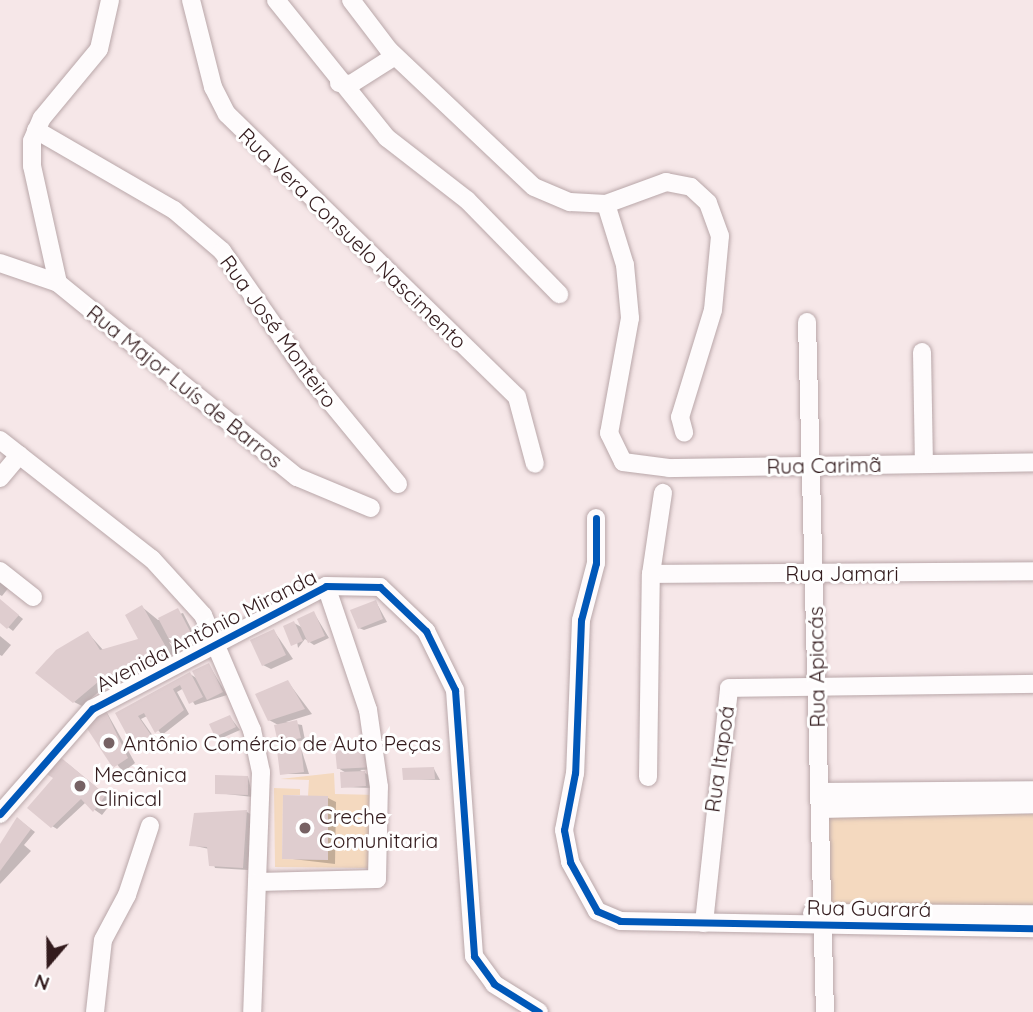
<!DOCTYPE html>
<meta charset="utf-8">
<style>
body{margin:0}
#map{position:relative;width:1033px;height:1012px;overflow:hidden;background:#f6e7e8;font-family:Quicksand,sans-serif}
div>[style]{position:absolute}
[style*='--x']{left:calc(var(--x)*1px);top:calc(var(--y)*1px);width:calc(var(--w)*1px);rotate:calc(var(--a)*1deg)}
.green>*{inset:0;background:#f4d9bf}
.shadow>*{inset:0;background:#0003}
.building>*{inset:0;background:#dfcdcf}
.roads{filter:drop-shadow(0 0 2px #b9a7a9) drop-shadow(0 0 2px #b9a7a9)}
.minor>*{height:18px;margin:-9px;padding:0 9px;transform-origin:9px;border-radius:9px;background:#fefbfc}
.cycleway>*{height:7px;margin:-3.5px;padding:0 3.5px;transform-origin:3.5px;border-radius:3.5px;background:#0057b8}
.dots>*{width:19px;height:19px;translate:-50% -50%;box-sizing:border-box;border:4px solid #fff;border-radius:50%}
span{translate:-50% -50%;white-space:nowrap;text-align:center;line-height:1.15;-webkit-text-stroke:6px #fff;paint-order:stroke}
.street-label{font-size:21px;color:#331b1d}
.poi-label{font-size:21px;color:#331b1d}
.left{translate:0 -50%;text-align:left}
.north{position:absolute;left:14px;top:928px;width:70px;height:70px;-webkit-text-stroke:5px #fff;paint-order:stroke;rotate:200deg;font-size:19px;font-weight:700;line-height:28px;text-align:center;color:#331b1d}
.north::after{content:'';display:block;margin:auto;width:24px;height:32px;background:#331b1d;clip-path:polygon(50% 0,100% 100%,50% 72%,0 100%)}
</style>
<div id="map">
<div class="green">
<i style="clip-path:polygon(334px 773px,335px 794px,377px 795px,373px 868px,275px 867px,274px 788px,300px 789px,300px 795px,283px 795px,282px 859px,327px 860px,328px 796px,308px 796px,309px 780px,280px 779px)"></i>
<i style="clip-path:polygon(824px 812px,1033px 814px,1033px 910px,824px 909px)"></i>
</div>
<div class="shadow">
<i style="clip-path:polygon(0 578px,10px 586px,2px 596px,0 595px)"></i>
<i style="clip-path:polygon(0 600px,23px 619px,13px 631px,0 621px)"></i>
<i style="clip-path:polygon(376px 602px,387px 622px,364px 630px,359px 628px)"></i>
<i style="clip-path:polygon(142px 607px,158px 620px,183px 613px,196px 638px,178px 647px,169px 642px,176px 653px,120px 677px,123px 682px,107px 685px,82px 706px,74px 702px,88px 633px,104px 651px,141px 640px)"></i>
<i style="clip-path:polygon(314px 613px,329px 638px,314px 645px,305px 639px,298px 648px,294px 623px,303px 628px)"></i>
<i style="clip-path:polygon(274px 631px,293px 659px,271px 669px,263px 665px)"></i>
<i style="clip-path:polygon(0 636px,11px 645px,2px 656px,0 655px)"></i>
<i style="clip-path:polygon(209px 665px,227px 695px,195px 705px,184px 688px,177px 692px,189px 714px,162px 735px,147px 716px,141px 719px,163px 750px,135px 746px,117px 713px,190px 674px,198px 679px)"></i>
<i style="clip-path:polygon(288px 682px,312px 714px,286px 722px,302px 725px,305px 740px,285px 744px,280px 726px,269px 720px)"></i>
<i style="clip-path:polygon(106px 711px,135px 763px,123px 772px,88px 727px)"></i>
<i style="clip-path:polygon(230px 717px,240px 730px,222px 738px,216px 736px)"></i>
<i style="clip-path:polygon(301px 748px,309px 774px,282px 774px)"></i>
<i style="clip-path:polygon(337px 750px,378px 769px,360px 770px,370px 776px,371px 788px,343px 787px,348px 774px,338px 768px)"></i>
<i style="clip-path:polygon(67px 763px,113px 801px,102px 815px,85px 803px,57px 829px,52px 826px)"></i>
<i style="clip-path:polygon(434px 769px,440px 780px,404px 779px)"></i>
<i style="clip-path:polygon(248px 777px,253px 797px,217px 793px)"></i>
<i style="clip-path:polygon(328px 798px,336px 802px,335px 864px,284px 858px)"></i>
<i style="clip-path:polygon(247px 812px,252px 815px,248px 870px,215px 868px,209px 849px,191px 845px,196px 814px)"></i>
<i style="clip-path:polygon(18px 819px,35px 832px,24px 845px,31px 851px,0 884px,0 847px)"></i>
</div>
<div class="building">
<i style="clip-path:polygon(0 599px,19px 615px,7px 629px,0 623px)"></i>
<i style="clip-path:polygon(376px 600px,383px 619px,358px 629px,350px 610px)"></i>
<i style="clip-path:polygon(142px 605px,166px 647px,98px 682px,73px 703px,35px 673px,56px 650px,88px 631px,100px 650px,138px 639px,125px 615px)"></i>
<i style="clip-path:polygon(178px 608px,192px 635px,172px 645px,158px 618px)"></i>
<i style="clip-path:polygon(314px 611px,325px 636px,308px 643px,297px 619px)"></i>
<i style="clip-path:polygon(294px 621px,303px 641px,291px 646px,283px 626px)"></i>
<i style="clip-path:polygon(274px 629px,286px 655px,262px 666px,250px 640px)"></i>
<i style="clip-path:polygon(209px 663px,223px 692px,207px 700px,192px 671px)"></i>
<i style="clip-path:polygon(190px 672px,203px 697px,189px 704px,180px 685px,173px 689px,184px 710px,155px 733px,144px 713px,138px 716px,159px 747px,150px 752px,144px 742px,134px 748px,115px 713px)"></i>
<i style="clip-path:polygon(288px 680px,305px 709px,268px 721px,255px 694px)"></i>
<i style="clip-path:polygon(105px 709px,128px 758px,113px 768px,86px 727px)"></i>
<i style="clip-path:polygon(230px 715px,236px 727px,215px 737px,209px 724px)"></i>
<i style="clip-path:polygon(297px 720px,301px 738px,278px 743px,274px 725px)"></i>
<i style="clip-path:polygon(369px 740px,374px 767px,337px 769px,335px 749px)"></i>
<i style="clip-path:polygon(301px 747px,304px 772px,280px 775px,277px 750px)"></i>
<i style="clip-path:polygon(59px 756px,106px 795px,93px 812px,81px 799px,51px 828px,27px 808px,53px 778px,45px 773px)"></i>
<i style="clip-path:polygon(434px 767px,435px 779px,403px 780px,402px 768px)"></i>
<i style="clip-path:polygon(365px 771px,366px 786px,341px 788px,340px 772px)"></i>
<i style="clip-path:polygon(215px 775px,248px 776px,248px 795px,215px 794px)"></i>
<i style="clip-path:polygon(283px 795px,328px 796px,328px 860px,282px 859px)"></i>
<i style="clip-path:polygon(247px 810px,243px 868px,209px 866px,207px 847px,189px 846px,194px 813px)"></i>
<i style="clip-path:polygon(17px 817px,31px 829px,0 871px,0 844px)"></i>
</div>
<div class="roads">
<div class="minor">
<i style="--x:191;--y:0;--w:90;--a:75.8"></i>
<i style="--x:213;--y:87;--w:30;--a:63"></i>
<i style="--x:227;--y:114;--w:405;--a:44.3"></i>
<i style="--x:517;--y:397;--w:69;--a:75"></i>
<i style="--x:276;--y:0;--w:177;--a:51.2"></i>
<i style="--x:387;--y:138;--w:101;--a:37.8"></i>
<i style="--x:467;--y:200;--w:132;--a:45.6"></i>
<i style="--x:351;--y:0;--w:63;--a:52.8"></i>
<i style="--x:389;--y:50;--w:199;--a:43.4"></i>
<i style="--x:534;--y:187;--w:39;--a:23"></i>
<i style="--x:570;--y:202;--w:36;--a:3"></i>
<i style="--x:606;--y:204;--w:64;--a:-20.1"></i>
<i style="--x:666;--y:182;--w:25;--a:11"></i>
<i style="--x:691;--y:187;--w:23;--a:43"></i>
<i style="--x:708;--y:203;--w:35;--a:70"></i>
<i style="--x:720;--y:236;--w:74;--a:95.4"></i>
<i style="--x:713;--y:310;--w:112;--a:107.1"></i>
<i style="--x:680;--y:417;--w:16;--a:75"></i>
<i style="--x:339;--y:83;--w:12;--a:5"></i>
<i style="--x:351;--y:84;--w:52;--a:-32.5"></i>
<i style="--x:36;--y:130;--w:160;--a:30.1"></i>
<i style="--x:174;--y:210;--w:63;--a:40.5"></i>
<i style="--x:222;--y:251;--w:147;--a:55.2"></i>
<i style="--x:306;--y:372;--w:145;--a:50.6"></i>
<i style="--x:606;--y:204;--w:64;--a:72.7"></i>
<i style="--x:625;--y:265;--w:53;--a:84.6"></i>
<i style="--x:630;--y:318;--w:117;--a:100.3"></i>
<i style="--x:609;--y:433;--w:32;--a:64"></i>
<i style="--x:623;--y:462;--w:46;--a:7.4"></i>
<i style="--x:669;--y:468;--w:364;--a:-0.9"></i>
<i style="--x:0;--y:263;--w:61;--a:19"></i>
<i style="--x:58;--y:283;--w:308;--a:39.1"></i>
<i style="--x:297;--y:477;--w:80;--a:22.7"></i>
<i style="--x:58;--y:283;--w:120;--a:-102.5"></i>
<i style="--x:32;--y:166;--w:25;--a:-90"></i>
<i style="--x:32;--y:141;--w:25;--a:-67"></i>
<i style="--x:42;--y:118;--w:89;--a:-50.4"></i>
<i style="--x:99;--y:49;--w:50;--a:-77.3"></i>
<i style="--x:807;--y:322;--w:690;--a:88.51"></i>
<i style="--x:922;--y:352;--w:111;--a:89"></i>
<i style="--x:0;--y:440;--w:193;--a:38.1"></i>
<i style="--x:152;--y:559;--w:76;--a:47.7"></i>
<i style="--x:203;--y:615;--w:28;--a:67"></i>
<i style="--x:214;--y:641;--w:97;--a:66.9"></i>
<i style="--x:252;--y:730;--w:43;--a:77.9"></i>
<i style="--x:261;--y:772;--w:240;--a:92.1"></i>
<i style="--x:0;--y:478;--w:30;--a:-50"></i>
<i style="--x:596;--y:518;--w:45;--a:90"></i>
<i style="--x:596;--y:563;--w:59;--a:104.7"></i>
<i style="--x:581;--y:620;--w:153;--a:92.2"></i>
<i style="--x:575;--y:773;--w:58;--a:100.9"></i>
<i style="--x:564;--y:830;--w:33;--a:79"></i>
<i style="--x:570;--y:862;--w:56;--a:61.1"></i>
<i style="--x:597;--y:911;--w:25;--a:23"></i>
<i style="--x:620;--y:921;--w:413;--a:1"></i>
<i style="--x:0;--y:571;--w:42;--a:38.2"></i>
<i style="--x:651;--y:574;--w:382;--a:-0.4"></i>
<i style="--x:648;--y:777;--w:203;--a:-89.2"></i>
<i style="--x:651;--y:574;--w:82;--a:-81.6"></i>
<i style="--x:819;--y:792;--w:214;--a:-0.5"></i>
<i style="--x:820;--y:809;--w:213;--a:-1.3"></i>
<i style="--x:0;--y:814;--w:140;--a:-48.8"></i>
<i style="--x:92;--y:709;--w:264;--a:-27.7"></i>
<i style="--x:326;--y:586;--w:54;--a:1.1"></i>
<i style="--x:380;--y:587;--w:64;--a:43.7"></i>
<i style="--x:426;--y:631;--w:66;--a:63.8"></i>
<i style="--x:455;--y:690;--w:267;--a:85.9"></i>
<i style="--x:474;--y:956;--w:34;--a:54"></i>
<i style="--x:494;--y:984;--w:53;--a:31.9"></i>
<i style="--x:257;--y:882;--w:120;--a:-1.4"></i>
<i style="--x:377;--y:879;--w:92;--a:-88.8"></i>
<i style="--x:379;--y:787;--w:78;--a:-98.1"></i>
<i style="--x:368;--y:710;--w:131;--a:-108.7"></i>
<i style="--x:812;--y:913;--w:221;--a:0.3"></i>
<i style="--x:704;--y:923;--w:236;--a:-83.9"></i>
<i style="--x:729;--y:688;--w:304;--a:-0.8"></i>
<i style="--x:95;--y:1012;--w:72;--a:-83.7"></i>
<i style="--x:103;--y:940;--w:51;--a:-61.9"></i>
<i style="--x:127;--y:895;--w:73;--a:-71.6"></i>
</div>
</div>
<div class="cycleway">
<i style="--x:596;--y:518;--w:45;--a:90"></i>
<i style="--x:596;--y:563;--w:59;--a:104.7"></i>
<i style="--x:581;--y:620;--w:153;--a:92.2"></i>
<i style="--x:575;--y:773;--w:58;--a:100.9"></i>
<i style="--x:564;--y:830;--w:33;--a:79"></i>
<i style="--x:570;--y:862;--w:56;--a:61.1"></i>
<i style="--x:597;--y:911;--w:25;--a:23"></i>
<i style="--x:620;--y:921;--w:413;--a:1"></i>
<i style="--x:0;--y:814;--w:140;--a:-48.8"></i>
<i style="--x:92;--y:709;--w:264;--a:-27.7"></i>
<i style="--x:326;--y:586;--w:54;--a:1.1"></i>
<i style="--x:380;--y:587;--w:64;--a:43.7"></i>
<i style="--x:426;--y:631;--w:66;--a:63.8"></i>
<i style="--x:455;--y:690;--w:267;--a:85.9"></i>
<i style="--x:474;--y:956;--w:34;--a:54"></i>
<i style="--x:494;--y:984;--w:53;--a:31.9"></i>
</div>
<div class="dots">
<i style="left:109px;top:743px;background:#776264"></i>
<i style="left:80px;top:786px;background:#776264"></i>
<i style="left:305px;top:828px;background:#776264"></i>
</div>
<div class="street-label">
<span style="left:353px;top:238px;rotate:44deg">Rua Vera Consuelo Nascimento</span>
<span style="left:279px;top:331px;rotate:54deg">Rua José Monteiro</span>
<span style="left:185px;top:386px;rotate:39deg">Rua Major Luís de Barros</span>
<span style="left:824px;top:465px;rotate:-1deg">Rua Carimã</span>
<span style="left:842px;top:573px">Rua Jamari</span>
<span style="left:206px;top:630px;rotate:-27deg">Avenida Antônio Miranda</span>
<span style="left:816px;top:667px;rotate:-91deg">Rua Apiacás</span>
<span style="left:719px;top:759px;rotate:-82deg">Rua Itapoá</span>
<span style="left:869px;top:908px;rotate:1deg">Rua Guarará</span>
</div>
<div class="poi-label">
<span class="left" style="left:123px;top:743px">Antônio Comércio de Auto Peças</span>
<span class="left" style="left:94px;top:786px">Mecânica<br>Clinical</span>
<span class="left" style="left:319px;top:828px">Creche<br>Comunitaria</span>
</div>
<div class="north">N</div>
</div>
